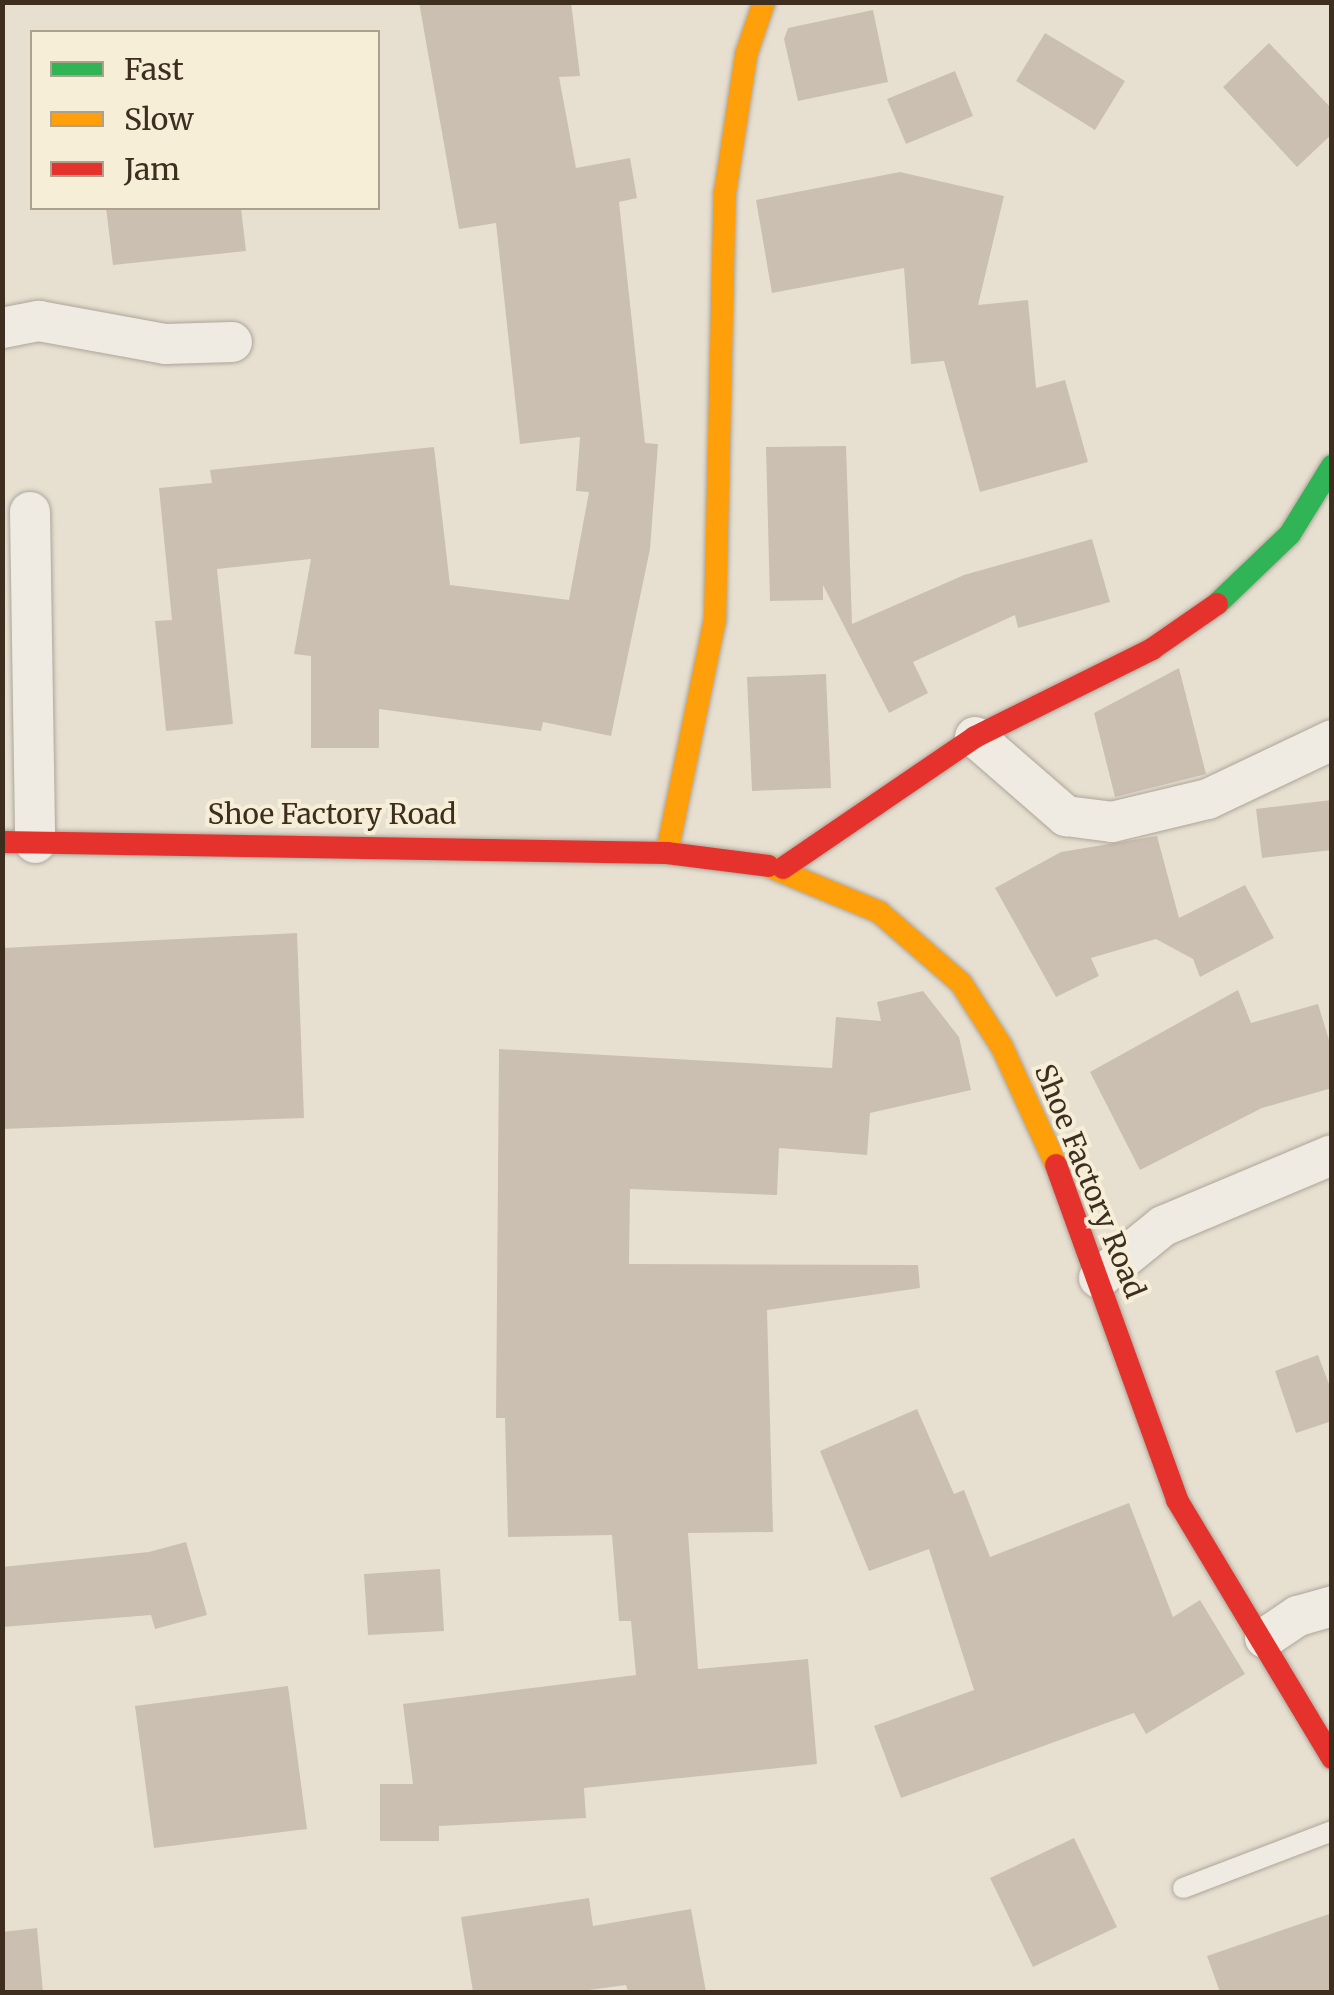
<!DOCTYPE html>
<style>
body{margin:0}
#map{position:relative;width:1334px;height:1995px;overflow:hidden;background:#e7e0d1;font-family:Merriweather,serif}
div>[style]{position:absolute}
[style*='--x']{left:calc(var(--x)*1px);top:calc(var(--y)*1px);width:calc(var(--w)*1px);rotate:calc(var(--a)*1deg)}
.building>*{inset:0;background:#cbbfb2}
.roads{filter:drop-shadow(0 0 2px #ada599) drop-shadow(0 0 2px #ada599)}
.lane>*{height:20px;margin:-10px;padding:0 10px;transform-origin:10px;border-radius:10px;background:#efebe3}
.street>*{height:40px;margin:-20px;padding:0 20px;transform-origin:20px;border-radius:20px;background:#efebe3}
.fast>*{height:22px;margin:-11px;padding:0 11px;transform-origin:11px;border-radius:11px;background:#30b455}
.slow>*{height:22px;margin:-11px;padding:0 11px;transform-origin:11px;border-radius:11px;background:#ff9f0a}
.jam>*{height:22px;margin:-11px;padding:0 11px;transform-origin:11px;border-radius:11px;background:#e5322d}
span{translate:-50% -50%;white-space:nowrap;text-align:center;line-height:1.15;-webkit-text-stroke:8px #f7eed8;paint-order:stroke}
.street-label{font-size:28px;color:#3d2e20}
.frame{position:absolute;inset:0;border:5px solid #3d2e20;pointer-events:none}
.legend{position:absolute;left:30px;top:30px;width:350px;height:180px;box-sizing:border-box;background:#f7eed8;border:2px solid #ada18e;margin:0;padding:12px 18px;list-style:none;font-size:30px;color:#3d2e20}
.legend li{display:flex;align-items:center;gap:20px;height:50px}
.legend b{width:50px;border:2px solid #ada18e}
</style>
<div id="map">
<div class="building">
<i style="clip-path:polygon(419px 2px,571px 2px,580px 76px,559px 77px,576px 168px,630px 158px,637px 198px,619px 202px,645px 443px,658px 444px,650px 549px,611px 736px,543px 722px,541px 731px,379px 709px,379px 748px,311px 748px,311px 656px,294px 654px,311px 559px,217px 569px,233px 724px,166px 731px,155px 621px,172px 620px,159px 488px,212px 483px,210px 470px,434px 447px,450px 585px,569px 600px,589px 492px,576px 491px,580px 437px,520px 444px,496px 223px,459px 229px)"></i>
<i style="clip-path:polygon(873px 10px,888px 82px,798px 101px,784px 39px,788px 28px)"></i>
<i style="clip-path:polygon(1045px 33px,1125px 81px,1095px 130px,1016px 81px)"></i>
<i style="clip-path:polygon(1269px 43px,1332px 109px,1332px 134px,1297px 167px,1223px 87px)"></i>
<i style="clip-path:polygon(955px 71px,973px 116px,906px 144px,887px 99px)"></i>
<i style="clip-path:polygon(900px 172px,1004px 196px,978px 305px,1028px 300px,1036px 388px,1065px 380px,1088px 462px,980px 492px,944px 361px,911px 364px,904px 268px,772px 293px,756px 200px)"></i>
<i style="clip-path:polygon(106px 208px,241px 208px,246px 251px,113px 265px)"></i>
<i style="clip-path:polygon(846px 446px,852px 624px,964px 575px,1092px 539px,1110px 602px,1018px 628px,1015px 615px,913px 662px,928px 693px,889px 713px,823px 585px,823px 600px,770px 601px,766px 447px)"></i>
<i style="clip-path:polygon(1179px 668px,1206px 774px,1115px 797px,1094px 713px)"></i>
<i style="clip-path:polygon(826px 674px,831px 788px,752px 791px,747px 677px)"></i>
<i style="clip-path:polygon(1332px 800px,1332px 850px,1262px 858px,1256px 809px)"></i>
<i style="clip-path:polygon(1157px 836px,1179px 918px,1245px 885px,1274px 938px,1200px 977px,1193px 959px,1156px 939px,1091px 958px,1099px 976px,1056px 997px,995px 888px,1061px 852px)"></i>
<i style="clip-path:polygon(297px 933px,304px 1118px,2px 1129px,2px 948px)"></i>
<i style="clip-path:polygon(1238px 990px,1251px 1023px,1318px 1004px,1332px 1050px,1332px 1088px,1262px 1108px,1140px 1170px,1090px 1072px)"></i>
<i style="clip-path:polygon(923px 991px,959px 1037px,971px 1090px,870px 1113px,867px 1155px,779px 1148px,777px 1195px,630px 1189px,629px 1264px,918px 1265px,920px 1288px,767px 1310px,773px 1532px,688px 1533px,698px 1669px,808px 1659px,817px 1764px,584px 1788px,586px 1818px,439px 1826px,439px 1841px,380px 1841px,380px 1784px,413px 1784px,403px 1704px,636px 1675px,631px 1621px,619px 1621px,612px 1535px,508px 1537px,505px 1418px,496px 1418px,499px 1049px,832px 1068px,836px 1017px,881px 1021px,877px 1002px)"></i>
<i style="clip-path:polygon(1318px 1355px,1332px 1392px,1332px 1421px,1296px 1433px,1275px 1371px)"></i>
<i style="clip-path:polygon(917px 1409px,954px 1494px,964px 1490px,990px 1557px,1129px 1503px,1173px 1617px,1200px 1600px,1245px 1674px,1146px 1734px,1134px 1713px,901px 1798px,874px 1726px,974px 1690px,929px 1549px,869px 1571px,820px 1451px)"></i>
<i style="clip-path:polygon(186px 1542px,207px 1615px,155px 1629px,151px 1615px,2px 1627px,2px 1567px,149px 1552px)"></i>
<i style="clip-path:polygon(440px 1569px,444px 1631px,368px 1635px,364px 1574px)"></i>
<i style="clip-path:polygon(288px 1686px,307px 1829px,154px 1848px,135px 1706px)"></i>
<i style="clip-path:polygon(1074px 1838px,1117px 1927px,1033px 1967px,990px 1878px)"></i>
<i style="clip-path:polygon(589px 1898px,593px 1926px,691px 1909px,706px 1992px,628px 1992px,626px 1985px,574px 1992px,473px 1992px,461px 1917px)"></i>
<i style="clip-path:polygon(1332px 1913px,1332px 1992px,1220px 1992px,1207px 1956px)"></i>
<i style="clip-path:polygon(37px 1928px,43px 1992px,2px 1992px,2px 1932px)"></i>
</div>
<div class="roads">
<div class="lane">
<i style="--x:1183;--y:1888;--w:160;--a:-20.9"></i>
</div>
<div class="street">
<i style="--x:2;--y:328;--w:38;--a:-11"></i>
<i style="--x:39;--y:321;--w:129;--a:10.3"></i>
<i style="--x:166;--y:344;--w:66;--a:-1.7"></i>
<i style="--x:30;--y:512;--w:331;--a:89.1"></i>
<i style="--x:975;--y:737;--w:121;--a:41"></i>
<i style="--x:1066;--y:816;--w:46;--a:7.4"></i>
<i style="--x:1112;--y:822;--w:99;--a:-13.5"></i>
<i style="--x:1208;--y:799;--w:137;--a:-25.4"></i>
<i style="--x:1099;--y:1278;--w:82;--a:-39.1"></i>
<i style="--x:1163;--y:1226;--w:183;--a:-22.8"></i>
<i style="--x:1265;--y:1638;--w:40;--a:-34"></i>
<i style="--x:1298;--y:1616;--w:35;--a:-16"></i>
</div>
<div class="fast">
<i style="--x:1217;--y:604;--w:101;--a:-43.8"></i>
<i style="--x:1290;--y:534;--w:80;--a:-58.3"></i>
</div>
<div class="slow">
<i style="--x:667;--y:853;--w:238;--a:-78.4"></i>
<i style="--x:715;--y:620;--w:427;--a:-88.7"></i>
<i style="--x:725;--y:193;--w:140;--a:-81.3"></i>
<i style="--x:746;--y:55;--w:56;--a:-71.2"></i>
<i style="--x:768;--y:866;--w:120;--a:22.5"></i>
<i style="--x:879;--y:912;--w:108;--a:40.9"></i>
<i style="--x:961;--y:983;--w:76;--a:57.4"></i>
<i style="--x:1002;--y:1047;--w:130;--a:65.4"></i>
</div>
<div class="jam">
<i style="--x:2;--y:842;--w:665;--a:0.95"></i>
<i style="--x:667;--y:853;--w:102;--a:7.3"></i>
<i style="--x:783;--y:868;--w:232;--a:-34.3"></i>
<i style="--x:975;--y:737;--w:198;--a:-26.4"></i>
<i style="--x:1152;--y:649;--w:79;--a:-34.7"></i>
<i style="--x:1056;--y:1165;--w:356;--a:70.1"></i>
<i style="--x:1177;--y:1500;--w:301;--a:59"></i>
</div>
</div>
<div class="street-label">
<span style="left:332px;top:814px">Shoe Factory Road</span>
<span style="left:1090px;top:1181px;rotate:68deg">Shoe Factory Road</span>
</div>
<div class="frame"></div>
<ul class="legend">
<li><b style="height:12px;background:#30b455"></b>Fast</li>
<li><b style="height:12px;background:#ff9f0a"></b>Slow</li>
<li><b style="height:12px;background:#e5322d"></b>Jam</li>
</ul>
</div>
